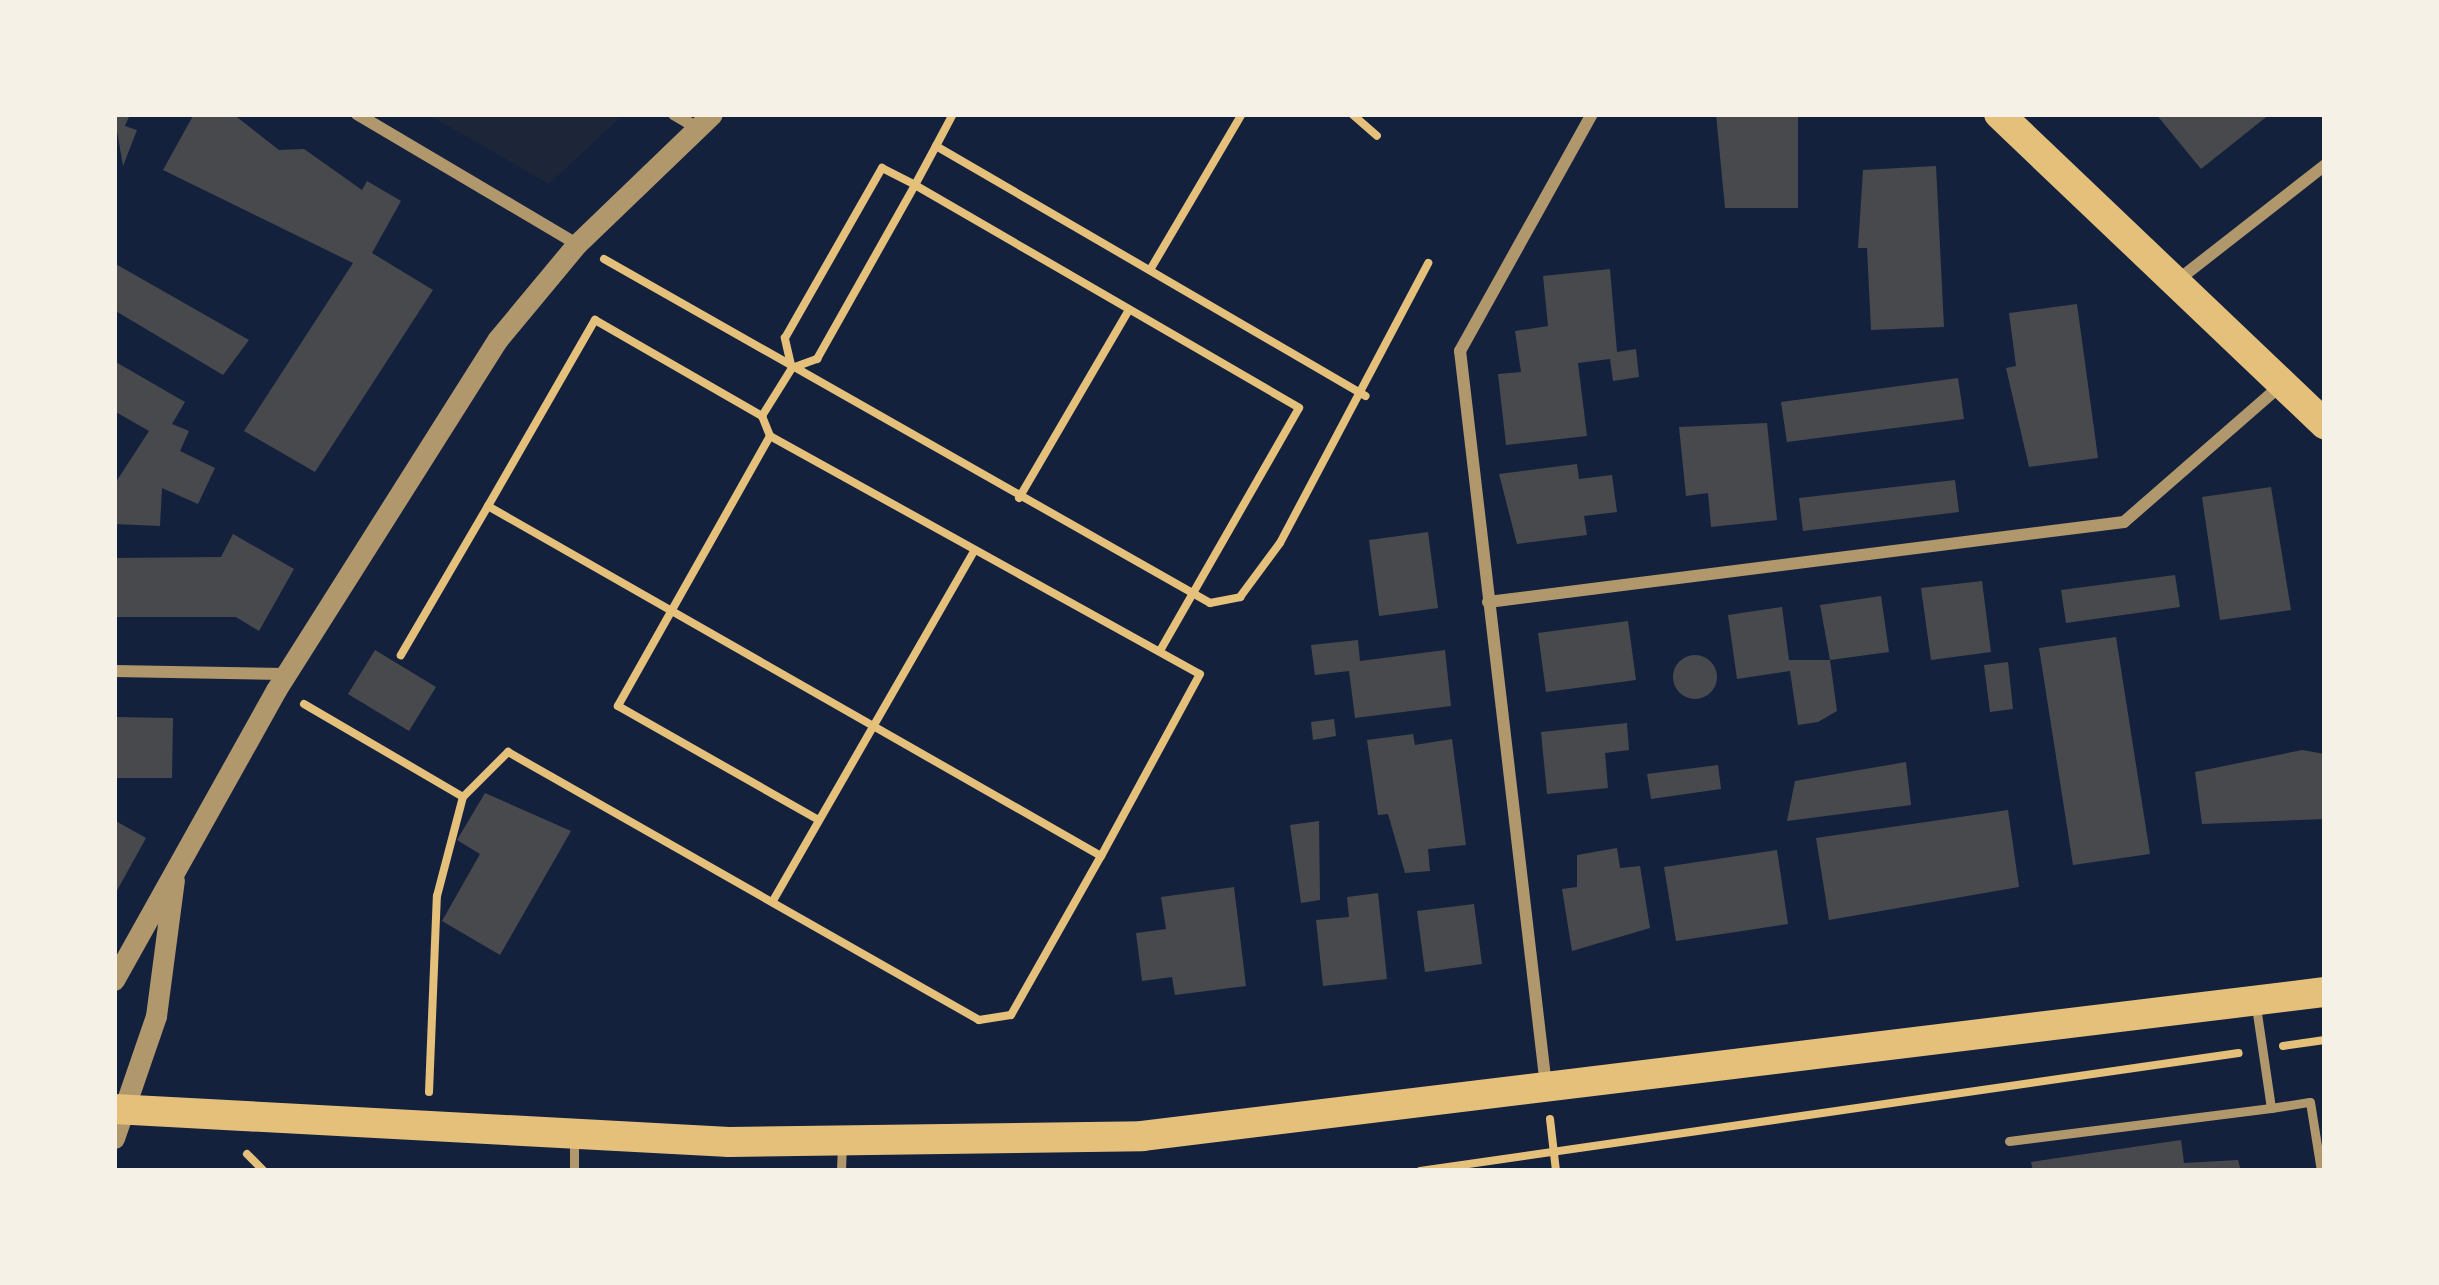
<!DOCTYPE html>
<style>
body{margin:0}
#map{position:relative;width:2439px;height:1285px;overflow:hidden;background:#14213d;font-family:Figtree,sans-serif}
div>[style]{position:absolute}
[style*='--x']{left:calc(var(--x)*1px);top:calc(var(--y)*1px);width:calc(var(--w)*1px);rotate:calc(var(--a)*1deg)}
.green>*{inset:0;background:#1d2539}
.building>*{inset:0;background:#48494c}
.round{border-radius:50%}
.path>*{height:8px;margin:-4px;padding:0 4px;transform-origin:4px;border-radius:4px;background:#e5c07b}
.service>*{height:9px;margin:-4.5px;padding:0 4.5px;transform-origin:4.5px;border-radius:4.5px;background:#b1986c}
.minor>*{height:12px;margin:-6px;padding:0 6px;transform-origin:6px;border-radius:6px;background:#b1986c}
.tertiary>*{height:21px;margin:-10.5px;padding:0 10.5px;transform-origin:10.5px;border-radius:10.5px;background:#b1986c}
.primary>*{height:30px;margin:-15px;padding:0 15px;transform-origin:15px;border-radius:15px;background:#e5c07b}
span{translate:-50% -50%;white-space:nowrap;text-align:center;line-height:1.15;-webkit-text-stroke:10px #f6f1e7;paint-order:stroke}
.frame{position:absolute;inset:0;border:117px solid #f6f1e7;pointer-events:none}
</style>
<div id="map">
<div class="green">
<i style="clip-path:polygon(427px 114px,624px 114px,549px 184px)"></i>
</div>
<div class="building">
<i style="clip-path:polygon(114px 114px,130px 114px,125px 126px,137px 130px,123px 166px)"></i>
<i style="clip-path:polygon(194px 114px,233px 114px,279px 150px,304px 149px,362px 190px,367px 181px,401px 201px,372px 253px,433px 290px,315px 472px,244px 431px,353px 263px,163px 170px)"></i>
<i style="clip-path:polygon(1716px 114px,1798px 114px,1798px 208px,1725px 208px)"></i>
<i style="clip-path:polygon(2156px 114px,2270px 114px,2201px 169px)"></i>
<i style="clip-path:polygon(1936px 166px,1944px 327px,1871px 330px,1867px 248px,1858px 248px,1863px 170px)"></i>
<i style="clip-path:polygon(114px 263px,249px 340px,223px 375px,114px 310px)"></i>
<i style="clip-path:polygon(1610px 269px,1617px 352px,1636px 349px,1639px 377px,1613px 381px,1610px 359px,1578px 363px,1587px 436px,1506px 445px,1498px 374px,1521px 372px,1515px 331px,1548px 326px,1543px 276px)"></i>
<i style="clip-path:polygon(2077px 304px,2098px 458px,2029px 467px,2006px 368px,2016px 366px,2009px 313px)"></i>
<i style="clip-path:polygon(114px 361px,185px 402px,172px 424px,189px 431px,180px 451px,215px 468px,198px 504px,162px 488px,160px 526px,114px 524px,114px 485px,149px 431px,114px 411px)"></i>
<i style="clip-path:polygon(1958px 378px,1964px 419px,1787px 442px,1781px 402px)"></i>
<i style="clip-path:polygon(1767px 423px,1777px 520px,1711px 527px,1708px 493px,1686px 496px,1679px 427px)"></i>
<i style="clip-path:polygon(1577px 464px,1579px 479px,1612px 475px,1617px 512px,1584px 516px,1587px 535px,1517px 544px,1499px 474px)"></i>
<i style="clip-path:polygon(1955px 480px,1959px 512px,1803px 531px,1799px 498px)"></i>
<i style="clip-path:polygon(2271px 487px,2291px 610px,2220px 620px,2202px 497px)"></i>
<i style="clip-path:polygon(1428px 532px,1438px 608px,1379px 616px,1369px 540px)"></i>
<i style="clip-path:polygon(233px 534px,294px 569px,259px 631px,236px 617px,114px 617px,114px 558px,221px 557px)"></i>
<i style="clip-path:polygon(2175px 575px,2180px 607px,2066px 623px,2061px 590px)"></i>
<i style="clip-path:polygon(1982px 581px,1991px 652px,1931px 660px,1921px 588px)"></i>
<i style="clip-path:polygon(1881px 596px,1889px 652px,1830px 660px,1820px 605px)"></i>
<i style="clip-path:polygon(1782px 607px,1789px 660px,1830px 660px,1837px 711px,1818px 722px,1798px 725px,1790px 671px,1737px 679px,1728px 615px)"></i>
<i style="clip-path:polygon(1628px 621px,1636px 680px,1546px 692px,1538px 633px)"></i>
<i style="clip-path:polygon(2116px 637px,2150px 854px,2073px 865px,2039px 648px)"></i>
<i style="clip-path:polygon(1358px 640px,1360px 661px,1445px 650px,1451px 706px,1355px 718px,1349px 671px,1315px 675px,1311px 645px)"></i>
<i style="clip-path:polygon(375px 650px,436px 687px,409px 731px,348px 694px)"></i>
<i class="round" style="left:1673px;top:655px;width:44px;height:44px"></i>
<i style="clip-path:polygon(2008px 662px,2013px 709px,1990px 712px,1984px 665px)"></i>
<i style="clip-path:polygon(114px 717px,173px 718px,172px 778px,114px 778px)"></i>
<i style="clip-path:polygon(1334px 719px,1336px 736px,1313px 740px,1311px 722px)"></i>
<i style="clip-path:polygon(1627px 723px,1629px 750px,1605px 753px,1608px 788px,1547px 794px,1541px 732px)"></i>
<i style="clip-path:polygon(1413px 734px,1415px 745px,1452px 739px,1466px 845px,1428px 849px,1430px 871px,1405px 873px,1388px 814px,1378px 815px,1367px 740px)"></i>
<i style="clip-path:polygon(2302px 750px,2325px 754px,2325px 819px,2202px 824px,2195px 772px)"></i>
<i style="clip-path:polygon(1906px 762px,1911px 805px,1787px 821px,1795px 781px)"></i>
<i style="clip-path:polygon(1718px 765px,1721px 789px,1651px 799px,1647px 774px)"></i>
<i style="clip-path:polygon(485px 793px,571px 831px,500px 955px,442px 921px,480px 854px,457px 840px)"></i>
<i style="clip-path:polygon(2008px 810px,2019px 887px,1829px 920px,1816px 838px)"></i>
<i style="clip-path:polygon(114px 820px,146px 838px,114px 896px)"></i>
<i style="clip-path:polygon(1319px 821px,1320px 900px,1301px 903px,1290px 825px)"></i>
<i style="clip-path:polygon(1617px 848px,1620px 868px,1640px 866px,1650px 928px,1572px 951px,1562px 889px,1577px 887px,1577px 855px)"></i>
<i style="clip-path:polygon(1777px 850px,1788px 924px,1676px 941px,1664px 867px)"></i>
<i style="clip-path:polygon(1234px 887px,1246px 986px,1175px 995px,1172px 977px,1142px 981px,1136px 933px,1166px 929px,1161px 897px)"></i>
<i style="clip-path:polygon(1378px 893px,1387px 979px,1323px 986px,1316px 920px,1349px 917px,1347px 897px)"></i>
<i style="clip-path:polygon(1474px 904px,1482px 964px,1425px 972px,1417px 911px)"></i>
<i style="clip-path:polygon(2181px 1140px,2184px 1163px,2238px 1160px,2241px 1171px,2033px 1171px,2031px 1162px)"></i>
</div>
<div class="path">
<i style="--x:1352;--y:114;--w:33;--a:41"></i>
<i style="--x:936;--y:146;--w:36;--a:-62"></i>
<i style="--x:604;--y:259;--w:697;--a:29.58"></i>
<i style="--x:1210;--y:603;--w:31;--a:-11"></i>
<i style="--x:1240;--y:597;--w:67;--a:-53.5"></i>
<i style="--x:1280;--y:543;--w:317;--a:-62.1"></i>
<i style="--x:1150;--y:270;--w:181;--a:-59.5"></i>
<i style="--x:791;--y:365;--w:28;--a:-103"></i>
<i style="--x:785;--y:338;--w:196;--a:-60.3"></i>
<i style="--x:882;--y:168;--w:37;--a:27"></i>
<i style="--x:915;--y:185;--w:44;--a:-61.7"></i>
<i style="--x:936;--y:146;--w:497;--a:30.2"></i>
<i style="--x:762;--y:416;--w:57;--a:-58"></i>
<i style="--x:792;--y:368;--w:27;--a:-20"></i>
<i style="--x:817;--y:359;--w:200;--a:-60.6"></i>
<i style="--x:915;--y:185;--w:444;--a:30.1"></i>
<i style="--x:1299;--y:408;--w:280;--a:119.8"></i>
<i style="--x:770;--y:436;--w:310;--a:119.4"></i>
<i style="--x:618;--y:706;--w:229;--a:29.6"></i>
<i style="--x:1019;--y:498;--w:218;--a:-59.7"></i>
<i style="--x:488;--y:506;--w:215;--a:-60.1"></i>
<i style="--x:595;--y:320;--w:193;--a:29.9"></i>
<i style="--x:762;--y:416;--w:22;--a:68"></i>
<i style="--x:770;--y:436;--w:491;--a:29"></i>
<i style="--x:1200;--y:674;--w:207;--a:118.5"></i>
<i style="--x:304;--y:704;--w:184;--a:30.3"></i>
<i style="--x:463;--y:797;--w:64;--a:-45"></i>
<i style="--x:508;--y:752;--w:542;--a:29.64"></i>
<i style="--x:979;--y:1020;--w:32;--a:-9"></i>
<i style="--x:1011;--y:1015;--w:183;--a:-60.5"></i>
<i style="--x:1101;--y:856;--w:706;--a:-150.28"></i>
<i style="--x:488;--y:506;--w:173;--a:120.3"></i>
<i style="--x:774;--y:899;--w:401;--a:-60.1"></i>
<i style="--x:2283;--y:1046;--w:42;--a:-8.1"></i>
<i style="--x:429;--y:1092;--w:196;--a:-87.7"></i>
<i style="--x:437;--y:896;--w:102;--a:-75.3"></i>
<i style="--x:1550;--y:1119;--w:52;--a:83.4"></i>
<i style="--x:247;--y:1154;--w:24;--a:45"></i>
<i style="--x:1420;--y:1171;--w:827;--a:-8.2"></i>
</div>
<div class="service">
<i style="--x:2271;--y:1108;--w:39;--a:-9"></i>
<i style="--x:2310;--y:1102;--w:70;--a:80.9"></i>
<i style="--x:2009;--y:1141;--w:264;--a:-7.2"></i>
<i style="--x:2271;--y:1108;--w:102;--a:-98.4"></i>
<i style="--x:574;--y:1171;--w:32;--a:-90"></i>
<i style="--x:841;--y:1171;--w:25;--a:-88"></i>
</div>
<div class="minor">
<i style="--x:357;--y:114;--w:256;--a:30.6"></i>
<i style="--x:674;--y:114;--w:27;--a:31"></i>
<i style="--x:2178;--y:280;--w:187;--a:-38"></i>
<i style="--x:1488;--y:602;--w:641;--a:-7.17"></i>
<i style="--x:2124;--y:522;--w:210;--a:-41.1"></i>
<i style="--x:114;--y:671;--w:171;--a:1"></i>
<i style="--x:1546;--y:1086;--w:740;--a:-96.67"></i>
<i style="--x:1460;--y:351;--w:271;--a:-60.9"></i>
</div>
<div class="tertiary">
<i style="--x:114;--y:980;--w:332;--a:-60.8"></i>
<i style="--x:276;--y:690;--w:415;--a:-57.7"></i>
<i style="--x:498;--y:339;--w:124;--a:-50.3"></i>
<i style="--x:577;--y:244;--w:187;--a:-43.9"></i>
<i style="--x:114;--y:1138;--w:129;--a:-71"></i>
<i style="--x:156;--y:1016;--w:137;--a:-82.5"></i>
</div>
<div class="primary">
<i style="--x:1999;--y:114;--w:450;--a:43.6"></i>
<i style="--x:114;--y:1109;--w:616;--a:3.07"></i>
<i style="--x:729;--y:1142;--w:413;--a:-0.8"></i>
<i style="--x:1142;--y:1136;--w:1192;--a:-6.94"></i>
</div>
<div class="frame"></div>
</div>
